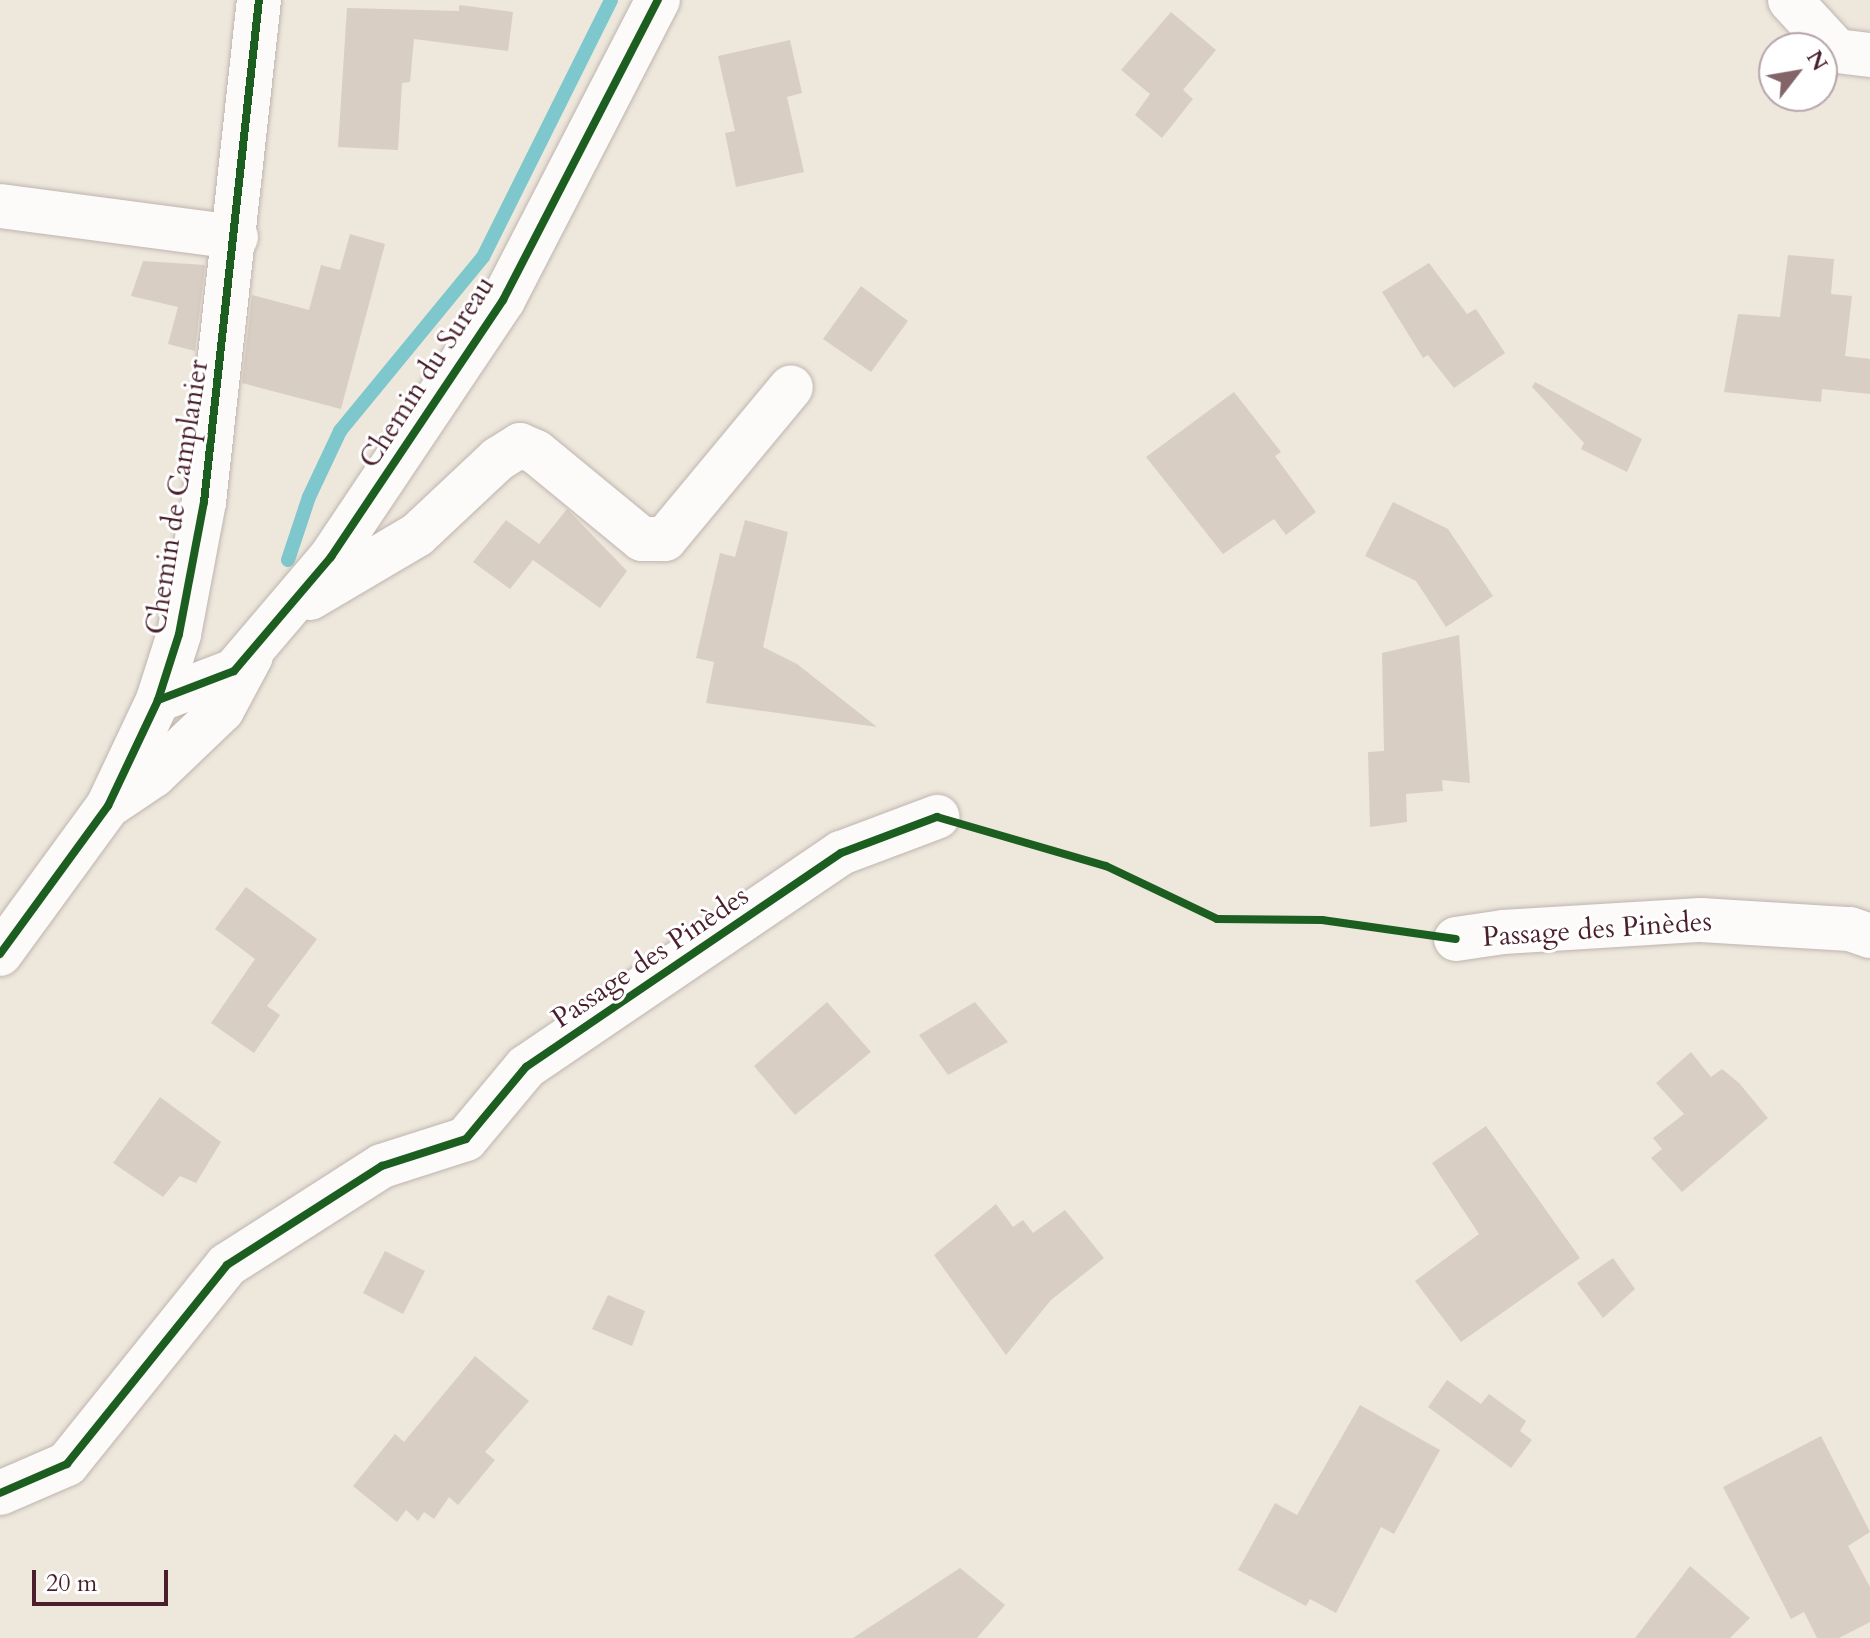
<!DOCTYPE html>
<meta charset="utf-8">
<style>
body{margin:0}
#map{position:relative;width:1870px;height:1638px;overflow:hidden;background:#eee7dc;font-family:Cardo,serif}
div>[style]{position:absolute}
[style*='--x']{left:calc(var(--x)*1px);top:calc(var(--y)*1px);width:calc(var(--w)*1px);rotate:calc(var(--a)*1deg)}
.stream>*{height:14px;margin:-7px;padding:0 7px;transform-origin:7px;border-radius:7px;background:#7dc7cd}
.building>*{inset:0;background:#d9cec3}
.path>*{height:5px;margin-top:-2.5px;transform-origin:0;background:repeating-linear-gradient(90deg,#d9d4d2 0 6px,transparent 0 12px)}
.roads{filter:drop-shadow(0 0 2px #beb5af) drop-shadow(0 0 2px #beb5af)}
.minor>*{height:44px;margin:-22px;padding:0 22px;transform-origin:22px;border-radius:22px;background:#fcfbfa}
.cycleway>*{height:8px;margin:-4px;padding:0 4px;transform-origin:4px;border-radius:4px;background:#1b5e20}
span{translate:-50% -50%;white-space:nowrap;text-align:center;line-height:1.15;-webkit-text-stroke:6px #fff;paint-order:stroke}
.street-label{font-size:28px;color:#4a1f2b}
.north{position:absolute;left:1758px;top:32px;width:80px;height:80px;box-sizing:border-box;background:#fff;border:2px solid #b7a5aa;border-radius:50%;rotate:59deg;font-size:22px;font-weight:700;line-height:32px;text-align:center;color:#4a1f2b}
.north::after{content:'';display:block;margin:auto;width:28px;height:36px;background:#836569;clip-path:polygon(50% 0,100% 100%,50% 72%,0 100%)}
.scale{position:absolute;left:32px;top:1570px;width:136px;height:36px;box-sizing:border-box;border:4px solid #4a1f2b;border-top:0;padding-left:10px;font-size:24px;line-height:28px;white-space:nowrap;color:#4a1f2b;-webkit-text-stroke:6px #fff;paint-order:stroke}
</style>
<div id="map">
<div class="stream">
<i style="--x:288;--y:560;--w:66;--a:-71.6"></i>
<i style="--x:309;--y:497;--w:73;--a:-64.8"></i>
<i style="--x:340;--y:431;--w:225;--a:-50.6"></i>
<i style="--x:483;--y:257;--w:287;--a:-63.5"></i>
</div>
<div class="building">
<i style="clip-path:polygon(459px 5px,513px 12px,508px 51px,414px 39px,410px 82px,402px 83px,398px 150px,338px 147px,347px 8px,459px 11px)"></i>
<i style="clip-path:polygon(1171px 12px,1216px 50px,1183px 90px,1193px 99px,1162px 138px,1135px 115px,1150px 94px,1121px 70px)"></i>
<i style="clip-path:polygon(790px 40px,802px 93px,787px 97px,804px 172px,736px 187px,725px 133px,735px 131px,718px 56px)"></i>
<i style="clip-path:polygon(350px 234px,385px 244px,341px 409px,242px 383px,252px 295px,309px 310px,321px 265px,340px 270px)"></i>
<i style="clip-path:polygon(1788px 255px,1834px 259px,1831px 294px,1852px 296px,1845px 356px,1870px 359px,1870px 394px,1822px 389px,1821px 402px,1724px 392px,1738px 314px,1780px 317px)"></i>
<i style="clip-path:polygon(143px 261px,205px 265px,195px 351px,168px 344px,178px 307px,131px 296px)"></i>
<i style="clip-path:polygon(1429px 263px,1467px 314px,1476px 309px,1505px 353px,1454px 388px,1428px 355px,1423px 358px,1382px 292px)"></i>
<i style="clip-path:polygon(861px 286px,908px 321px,871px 372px,823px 339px)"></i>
<i style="clip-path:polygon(1535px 382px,1642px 439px,1627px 472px,1581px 449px,1584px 443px,1532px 387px)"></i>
<i style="clip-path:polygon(1234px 392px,1281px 452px,1275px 456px,1316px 512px,1286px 535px,1274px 519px,1223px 554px,1146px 457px)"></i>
<i style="clip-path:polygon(1393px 502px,1448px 529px,1493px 596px,1446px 627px,1416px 581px,1365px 556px)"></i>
<i style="clip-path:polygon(567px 509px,627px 571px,600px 608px,533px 560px,510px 589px,473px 562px,506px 520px,539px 544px)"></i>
<i style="clip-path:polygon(745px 520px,788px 532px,763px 647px,797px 664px,877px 727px,706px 703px,714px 662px,696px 658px,720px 553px,735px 557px)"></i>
<i style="clip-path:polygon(1459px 635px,1470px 783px,1442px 780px,1443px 791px,1406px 794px,1407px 822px,1370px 827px,1368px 752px,1384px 751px,1382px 653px)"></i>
<i style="clip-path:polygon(246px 887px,317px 939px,267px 1006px,280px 1015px,254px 1053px,211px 1023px,255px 959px,215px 929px)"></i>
<i style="clip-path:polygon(827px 1002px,871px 1052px,795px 1115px,754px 1066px)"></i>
<i style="clip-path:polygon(975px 1002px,1008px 1042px,948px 1075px,919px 1035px)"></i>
<i style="clip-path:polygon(1691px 1052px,1711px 1077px,1722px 1069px,1739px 1083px,1768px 1118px,1682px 1192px,1651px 1158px,1662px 1149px,1653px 1138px,1684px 1114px,1656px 1083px)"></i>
<i style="clip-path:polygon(160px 1097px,221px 1142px,196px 1183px,180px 1176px,163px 1197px,113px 1163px)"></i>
<i style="clip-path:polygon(1486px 1126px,1580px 1258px,1461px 1342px,1415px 1281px,1479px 1234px,1432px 1163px)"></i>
<i style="clip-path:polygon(996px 1204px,1013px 1227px,1023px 1220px,1033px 1233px,1065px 1210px,1104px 1258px,1051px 1300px,1006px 1355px,934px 1255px)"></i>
<i style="clip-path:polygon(385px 1251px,425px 1271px,403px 1314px,363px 1293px)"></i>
<i style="clip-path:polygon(1613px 1258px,1635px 1289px,1603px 1318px,1577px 1283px)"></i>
<i style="clip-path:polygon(608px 1295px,645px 1311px,632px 1346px,592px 1329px)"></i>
<i style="clip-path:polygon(475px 1356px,529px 1401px,485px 1452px,495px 1460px,458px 1505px,449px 1497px,434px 1519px,424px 1512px,418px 1521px,406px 1510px,397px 1522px,353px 1486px,395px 1434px,404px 1442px)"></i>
<i style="clip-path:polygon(1447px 1380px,1481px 1404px,1489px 1394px,1526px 1421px,1520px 1431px,1532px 1440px,1511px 1468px,1428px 1407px)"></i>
<i style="clip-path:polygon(1360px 1405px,1440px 1450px,1394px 1534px,1381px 1527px,1336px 1613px,1310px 1599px,1306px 1606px,1238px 1570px,1275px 1503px,1297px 1515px)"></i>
<i style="clip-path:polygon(1821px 1436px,1870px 1532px,1848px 1546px,1870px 1587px,1870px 1622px,1839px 1638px,1817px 1638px,1804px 1612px,1791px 1619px,1723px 1487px)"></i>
<i style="clip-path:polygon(1690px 1566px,1750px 1618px,1730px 1638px,1635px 1638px)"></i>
<i style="clip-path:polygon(960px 1568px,1005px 1605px,977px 1638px,853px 1638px)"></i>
</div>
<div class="path">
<i style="--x:981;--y:828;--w:131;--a:16.9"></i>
<i style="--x:1106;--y:866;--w:123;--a:25.5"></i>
<i style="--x:1217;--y:919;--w:105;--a:0.5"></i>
<i style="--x:1322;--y:920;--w:91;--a:8.2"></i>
</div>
<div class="roads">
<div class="minor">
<i style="--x:1790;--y:0;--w:69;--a:47.3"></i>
<i style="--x:1837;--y:51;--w:33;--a:7"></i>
<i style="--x:0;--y:206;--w:238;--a:7.5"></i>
<i style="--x:310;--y:598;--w:124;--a:-30.5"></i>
<i style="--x:417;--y:535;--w:111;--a:-43.2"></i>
<i style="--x:498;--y:459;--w:26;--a:-32"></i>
<i style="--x:520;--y:445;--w:17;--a:24"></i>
<i style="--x:536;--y:452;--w:137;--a:39.4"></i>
<i style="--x:642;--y:539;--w:23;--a:0"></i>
<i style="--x:665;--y:539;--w:197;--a:-50.3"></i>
<i style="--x:158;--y:700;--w:81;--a:-20.9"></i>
<i style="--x:234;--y:671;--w:150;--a:-49.6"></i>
<i style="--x:331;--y:557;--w:309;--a:-56.2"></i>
<i style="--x:503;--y:300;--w:338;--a:-62.7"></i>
<i style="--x:111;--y:804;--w:52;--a:-34"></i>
<i style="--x:154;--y:775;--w:94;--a:-43.7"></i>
<i style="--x:222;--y:710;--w:61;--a:-61.8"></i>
<i style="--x:1456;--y:939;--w:48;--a:-8.5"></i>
<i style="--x:1503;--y:932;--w:198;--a:-3.5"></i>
<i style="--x:1701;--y:920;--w:149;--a:3.5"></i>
<i style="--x:1850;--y:929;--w:21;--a:19"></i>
<i style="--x:0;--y:954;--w:183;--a:-53.9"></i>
<i style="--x:108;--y:806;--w:117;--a:-64.7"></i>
<i style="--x:158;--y:700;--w:69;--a:-72.3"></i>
<i style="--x:179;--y:634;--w:134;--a:-79.3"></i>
<i style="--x:204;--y:502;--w:505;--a:-83.75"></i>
<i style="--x:0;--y:1493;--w:73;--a:-23.4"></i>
<i style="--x:67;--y:1464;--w:255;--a:-51.2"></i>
<i style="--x:227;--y:1265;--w:184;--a:-32.6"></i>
<i style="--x:382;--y:1166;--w:88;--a:-17.8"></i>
<i style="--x:466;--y:1139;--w:94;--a:-50.2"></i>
<i style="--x:526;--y:1067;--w:381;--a:-34.2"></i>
<i style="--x:841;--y:853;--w:103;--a:-20.6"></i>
</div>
</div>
<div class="cycleway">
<i style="--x:158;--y:700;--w:81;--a:-20.9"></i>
<i style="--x:234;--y:671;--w:150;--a:-49.6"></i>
<i style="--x:331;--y:557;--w:309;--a:-56.2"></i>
<i style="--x:503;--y:300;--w:338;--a:-62.7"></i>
<i style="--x:0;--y:954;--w:183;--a:-53.9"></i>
<i style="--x:108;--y:806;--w:117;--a:-64.7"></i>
<i style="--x:158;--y:700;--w:69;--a:-72.3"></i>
<i style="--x:179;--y:634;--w:134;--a:-79.3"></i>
<i style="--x:204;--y:502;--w:505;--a:-83.75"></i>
<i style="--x:0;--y:1493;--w:73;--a:-23.4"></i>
<i style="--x:67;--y:1464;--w:255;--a:-51.2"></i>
<i style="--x:227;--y:1265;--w:184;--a:-32.6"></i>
<i style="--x:382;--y:1166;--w:88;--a:-17.8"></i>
<i style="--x:466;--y:1139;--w:94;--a:-50.2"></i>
<i style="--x:526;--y:1067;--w:381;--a:-34.2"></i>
<i style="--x:841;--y:853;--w:103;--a:-20.6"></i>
<i style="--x:937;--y:817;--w:176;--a:16.2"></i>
<i style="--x:1106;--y:866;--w:123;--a:25.5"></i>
<i style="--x:1217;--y:919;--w:105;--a:0.5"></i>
<i style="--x:1322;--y:920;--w:135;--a:8.1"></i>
</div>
<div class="street-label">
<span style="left:427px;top:372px;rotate:-57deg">Chemin du Sureau</span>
<span style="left:177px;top:497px;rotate:-81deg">Chemin de Camplanier</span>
<span style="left:1597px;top:929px;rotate:-4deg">Passage des Pinèdes</span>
<span style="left:650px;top:957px;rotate:-34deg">Passage des Pinèdes</span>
</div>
<div class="north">N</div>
<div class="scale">20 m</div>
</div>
